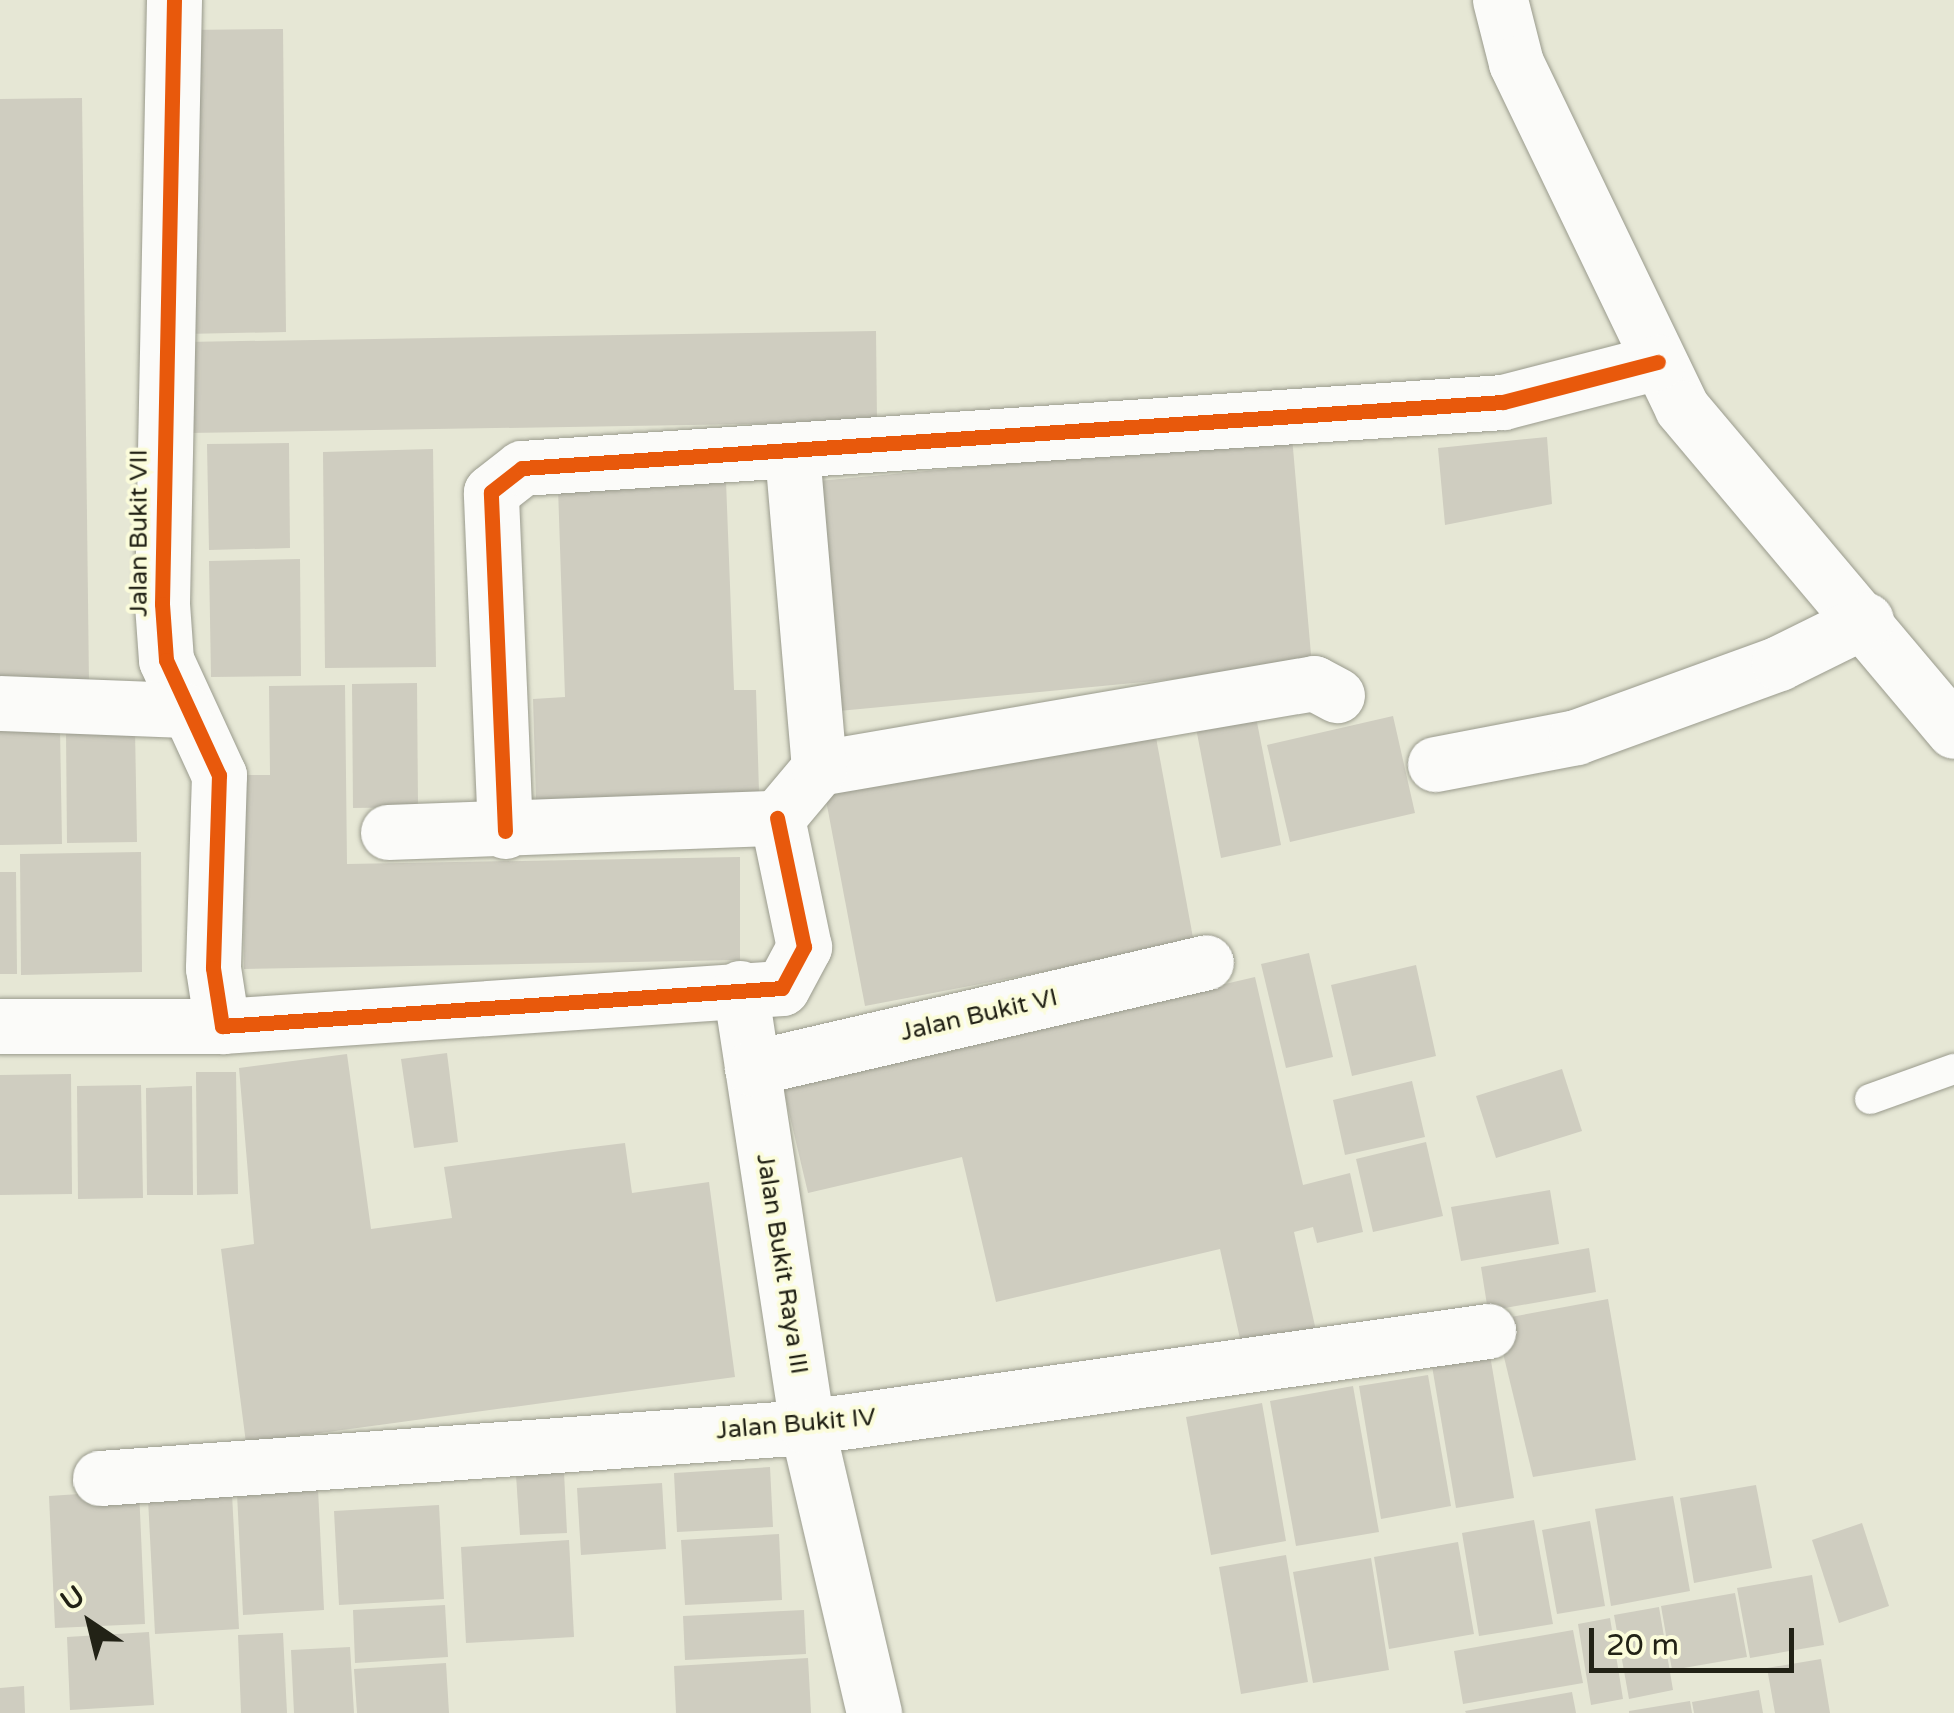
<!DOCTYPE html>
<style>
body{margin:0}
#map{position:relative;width:1954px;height:1713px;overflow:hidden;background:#e6e7d5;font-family:"Varela Round",sans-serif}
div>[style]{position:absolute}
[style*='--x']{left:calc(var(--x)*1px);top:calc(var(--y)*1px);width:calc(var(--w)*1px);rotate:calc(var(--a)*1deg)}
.building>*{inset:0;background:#cfcdc0}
.roads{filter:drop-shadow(0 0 2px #9a9b8d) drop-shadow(0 0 2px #9a9b8d)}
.service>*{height:30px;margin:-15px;padding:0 15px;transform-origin:15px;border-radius:15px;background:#fbfbf9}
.minor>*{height:55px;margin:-27.5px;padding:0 27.5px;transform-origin:27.5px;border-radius:27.5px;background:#fbfbf9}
.cycleway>*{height:15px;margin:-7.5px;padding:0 7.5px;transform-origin:7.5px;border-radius:7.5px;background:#e8590c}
span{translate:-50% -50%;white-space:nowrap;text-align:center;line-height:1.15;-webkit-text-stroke:8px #fbfcdb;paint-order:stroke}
.street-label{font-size:25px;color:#222216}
.north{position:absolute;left:40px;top:1573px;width:100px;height:100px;-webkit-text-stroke:8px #fbfcdb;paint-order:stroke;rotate:325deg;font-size:28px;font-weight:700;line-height:40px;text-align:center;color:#222216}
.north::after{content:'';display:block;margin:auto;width:35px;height:45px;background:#222216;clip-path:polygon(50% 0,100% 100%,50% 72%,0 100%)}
.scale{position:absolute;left:1589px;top:1628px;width:205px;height:45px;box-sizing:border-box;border:5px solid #222216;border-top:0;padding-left:12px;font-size:30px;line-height:35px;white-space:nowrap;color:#222216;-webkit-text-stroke:8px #fbfcdb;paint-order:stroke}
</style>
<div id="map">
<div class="building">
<i style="clip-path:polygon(283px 29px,286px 332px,184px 334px,180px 30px)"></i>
<i style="clip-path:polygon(82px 98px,89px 684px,0 685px,0 99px)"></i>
<i style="clip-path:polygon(876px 331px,877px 422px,187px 433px,185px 342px)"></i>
<i style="clip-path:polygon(1292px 437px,1312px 666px,839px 711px,818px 481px)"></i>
<i style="clip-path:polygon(1547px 437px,1552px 504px,1445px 525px,1438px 448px)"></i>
<i style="clip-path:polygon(289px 443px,290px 548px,209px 550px,207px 444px)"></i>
<i style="clip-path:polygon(433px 449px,436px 667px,325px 668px,323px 452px)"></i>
<i style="clip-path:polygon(726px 481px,734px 690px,756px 690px,759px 792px,536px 800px,533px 699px,565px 697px,558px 488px)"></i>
<i style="clip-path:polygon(300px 559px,301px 676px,211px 677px,209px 561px)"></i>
<i style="clip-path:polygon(417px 683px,418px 807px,353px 808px,352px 684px)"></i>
<i style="clip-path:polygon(345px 685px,347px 864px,740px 857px,740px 960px,244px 969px,241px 775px,270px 775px,269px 686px)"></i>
<i style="clip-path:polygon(1393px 716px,1415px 813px,1290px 842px,1267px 745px)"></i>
<i style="clip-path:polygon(1256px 717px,1281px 845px,1221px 858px,1196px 728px)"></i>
<i style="clip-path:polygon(60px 728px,62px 844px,0 845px,0 729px)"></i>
<i style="clip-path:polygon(135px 729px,137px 842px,67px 843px,66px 730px)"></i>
<i style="clip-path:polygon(1155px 732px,1194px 943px,865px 1006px,825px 795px)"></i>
<i style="clip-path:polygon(141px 852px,142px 972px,21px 975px,20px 854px)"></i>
<i style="clip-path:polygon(0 872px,16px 872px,17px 974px,0 974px)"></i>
<i style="clip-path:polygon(1309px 953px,1333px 1057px,1286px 1068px,1261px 964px)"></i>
<i style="clip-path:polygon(1416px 965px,1436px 1056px,1352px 1076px,1331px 985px)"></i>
<i style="clip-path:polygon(1255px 977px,1303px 1185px,1350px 1173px,1363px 1232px,1317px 1243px,1313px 1227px,1294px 1232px,1317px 1335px,1243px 1352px,1220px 1249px,996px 1302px,962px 1157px,808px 1193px,783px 1087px)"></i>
<i style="clip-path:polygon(447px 1053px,458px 1142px,414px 1148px,401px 1059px)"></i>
<i style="clip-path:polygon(347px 1054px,371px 1229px,452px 1218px,444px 1167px,568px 1150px,625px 1143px,632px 1193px,709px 1182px,735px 1377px,246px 1443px,221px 1249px,254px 1244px,239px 1068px)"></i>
<i style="clip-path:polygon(1562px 1069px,1582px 1131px,1496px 1158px,1476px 1096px)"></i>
<i style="clip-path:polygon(196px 1072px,236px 1072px,238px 1194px,197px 1195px)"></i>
<i style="clip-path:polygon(71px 1074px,72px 1194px,0 1195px,0 1075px)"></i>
<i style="clip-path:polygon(1412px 1081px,1425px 1137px,1345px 1155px,1333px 1100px)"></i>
<i style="clip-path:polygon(141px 1085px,143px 1198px,78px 1199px,77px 1086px)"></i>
<i style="clip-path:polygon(192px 1086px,193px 1195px,147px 1195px,146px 1088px)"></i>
<i style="clip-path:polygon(1426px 1142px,1443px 1216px,1373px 1232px,1356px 1159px)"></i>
<i style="clip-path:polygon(1550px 1190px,1559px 1244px,1461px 1261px,1451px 1207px)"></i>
<i style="clip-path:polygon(1589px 1248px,1596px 1292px,1488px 1311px,1481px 1267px)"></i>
<i style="clip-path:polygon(1608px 1299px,1636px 1460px,1533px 1477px,1495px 1320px)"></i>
<i style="clip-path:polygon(1490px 1355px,1514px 1498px,1456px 1508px,1432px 1366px)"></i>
<i style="clip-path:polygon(1428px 1375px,1451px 1506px,1381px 1519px,1359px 1386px)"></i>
<i style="clip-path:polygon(1353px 1386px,1379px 1532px,1296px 1546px,1270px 1401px)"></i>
<i style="clip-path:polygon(1262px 1403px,1286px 1541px,1211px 1555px,1186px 1417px)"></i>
<i style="clip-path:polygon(770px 1467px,773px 1527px,677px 1532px,674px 1473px)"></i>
<i style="clip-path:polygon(564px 1472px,567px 1533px,520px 1535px,516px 1475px)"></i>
<i style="clip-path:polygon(662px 1483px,666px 1549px,581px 1555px,577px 1488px)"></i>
<i style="clip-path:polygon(1756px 1485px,1772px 1568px,1694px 1583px,1680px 1498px)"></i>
<i style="clip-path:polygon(318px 1489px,324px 1610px,243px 1615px,237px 1493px)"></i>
<i style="clip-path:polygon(139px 1490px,145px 1624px,55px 1628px,49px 1496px)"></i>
<i style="clip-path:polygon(232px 1494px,239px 1629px,155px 1634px,148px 1499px)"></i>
<i style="clip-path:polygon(1673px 1496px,1690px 1591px,1611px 1606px,1595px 1509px)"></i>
<i style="clip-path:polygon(439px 1505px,444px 1599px,339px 1605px,334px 1511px)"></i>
<i style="clip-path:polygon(1534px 1520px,1553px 1624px,1479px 1636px,1462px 1533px)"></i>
<i style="clip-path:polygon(1590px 1521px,1605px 1606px,1557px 1614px,1542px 1530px)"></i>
<i style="clip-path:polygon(1862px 1523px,1889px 1606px,1839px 1623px,1812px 1540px)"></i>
<i style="clip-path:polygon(779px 1534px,782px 1600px,685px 1605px,681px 1540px)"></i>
<i style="clip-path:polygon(569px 1540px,574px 1637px,466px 1643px,461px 1547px)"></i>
<i style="clip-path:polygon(1458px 1542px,1474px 1634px,1389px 1649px,1374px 1557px)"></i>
<i style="clip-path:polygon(1286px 1555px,1308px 1682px,1241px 1694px,1219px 1567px)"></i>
<i style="clip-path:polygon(1371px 1558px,1389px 1670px,1313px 1683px,1293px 1572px)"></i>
<i style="clip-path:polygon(1812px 1575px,1824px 1645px,1750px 1658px,1737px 1588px)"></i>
<i style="clip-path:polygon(1735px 1593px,1747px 1657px,1672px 1670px,1661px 1606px)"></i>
<i style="clip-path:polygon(445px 1605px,448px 1657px,355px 1663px,353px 1610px)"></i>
<i style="clip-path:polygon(1659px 1607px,1673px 1690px,1629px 1699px,1614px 1615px)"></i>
<i style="clip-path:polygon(804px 1610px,806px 1654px,685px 1660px,683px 1616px)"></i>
<i style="clip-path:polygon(1610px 1618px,1623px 1699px,1591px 1705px,1578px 1624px)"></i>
<i style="clip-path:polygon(1573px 1630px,1583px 1683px,1463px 1704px,1454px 1651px)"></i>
<i style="clip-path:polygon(149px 1632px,154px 1705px,70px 1710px,67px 1637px)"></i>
<i style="clip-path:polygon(283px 1633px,287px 1713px,241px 1713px,238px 1635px)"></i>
<i style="clip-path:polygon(350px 1647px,354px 1713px,294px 1713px,291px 1650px)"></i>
<i style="clip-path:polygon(808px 1658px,811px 1713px,676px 1713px,674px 1666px)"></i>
<i style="clip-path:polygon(1821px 1659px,1830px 1713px,1775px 1713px,1767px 1668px)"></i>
<i style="clip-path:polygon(446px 1663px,449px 1713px,357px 1713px,354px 1669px)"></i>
<i style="clip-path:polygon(24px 1686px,25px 1713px,0 1713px,0 1688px)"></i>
<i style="clip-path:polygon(1759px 1690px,1763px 1713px,1694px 1713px,1692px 1702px)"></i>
<i style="clip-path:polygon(1572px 1692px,1576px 1713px,1466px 1713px,1465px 1711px)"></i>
<i style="clip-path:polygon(1690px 1701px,1692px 1713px,1629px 1713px,1629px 1711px)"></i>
</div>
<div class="roads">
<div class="service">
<i style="--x:1870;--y:1099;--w:89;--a:-19.7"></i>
</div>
<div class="minor">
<i style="--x:174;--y:0;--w:604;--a:91.14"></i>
<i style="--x:162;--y:604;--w:56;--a:85.9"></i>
<i style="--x:166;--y:660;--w:127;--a:65.3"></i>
<i style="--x:219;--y:775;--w:193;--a:91.8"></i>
<i style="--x:213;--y:968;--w:59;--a:81.2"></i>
<i style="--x:222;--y:1026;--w:561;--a:-3.88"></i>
<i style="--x:782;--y:988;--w:47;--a:-61.8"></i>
<i style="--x:804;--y:947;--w:132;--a:-101.8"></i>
<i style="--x:1500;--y:0;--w:65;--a:75.7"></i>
<i style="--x:1516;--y:63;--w:383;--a:64.3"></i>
<i style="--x:1682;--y:408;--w:422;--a:49.9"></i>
<i style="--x:0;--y:703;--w:184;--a:2.2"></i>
<i style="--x:1435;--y:764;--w:144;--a:-10.8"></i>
<i style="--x:1576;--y:737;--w:216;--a:-20"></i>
<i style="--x:1779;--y:663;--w:97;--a:-26.3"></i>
<i style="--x:819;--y:768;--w:502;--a:-9.74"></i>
<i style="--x:1314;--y:683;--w:26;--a:28"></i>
<i style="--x:505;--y:831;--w:339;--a:-92.4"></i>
<i style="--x:491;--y:492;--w:39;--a:-38"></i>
<i style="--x:522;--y:468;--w:983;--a:-3.85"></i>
<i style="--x:1503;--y:402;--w:160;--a:-14.5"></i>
<i style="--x:388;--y:832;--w:389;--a:-2.1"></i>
<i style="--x:777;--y:818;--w:65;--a:-50"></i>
<i style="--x:819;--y:768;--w:314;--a:-94.9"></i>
<i style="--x:740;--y:988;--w:444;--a:81.3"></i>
<i style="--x:807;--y:1427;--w:294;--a:76.8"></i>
<i style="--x:0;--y:1026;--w:222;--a:0"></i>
<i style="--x:752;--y:1068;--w:466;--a:-13.1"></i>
<i style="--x:100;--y:1478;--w:709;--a:-4.13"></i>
<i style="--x:807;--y:1427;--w:688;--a:-8.02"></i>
</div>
</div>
<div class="cycleway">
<i style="--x:174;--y:0;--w:604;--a:91.14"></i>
<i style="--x:162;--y:604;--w:56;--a:85.9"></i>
<i style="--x:166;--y:660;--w:127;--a:65.3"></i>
<i style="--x:219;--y:775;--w:193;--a:91.8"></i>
<i style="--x:213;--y:968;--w:59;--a:81.2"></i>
<i style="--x:222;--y:1026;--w:561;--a:-3.88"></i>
<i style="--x:782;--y:988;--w:47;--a:-61.8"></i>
<i style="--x:804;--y:947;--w:132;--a:-101.8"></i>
<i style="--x:505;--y:831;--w:339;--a:-92.4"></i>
<i style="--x:491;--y:492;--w:39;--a:-38"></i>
<i style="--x:522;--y:468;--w:983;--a:-3.85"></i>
<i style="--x:1503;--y:402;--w:160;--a:-14.5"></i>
</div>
<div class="street-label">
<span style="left:139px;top:533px;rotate:-90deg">Jalan Bukit VII</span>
<span style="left:979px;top:1015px;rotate:-13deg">Jalan Bukit VI</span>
<span style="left:782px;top:1264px;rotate:81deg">Jalan Bukit Raya III</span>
<span style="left:796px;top:1424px;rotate:-5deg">Jalan Bukit IV</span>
</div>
<div class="north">U</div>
<div class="scale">20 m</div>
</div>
